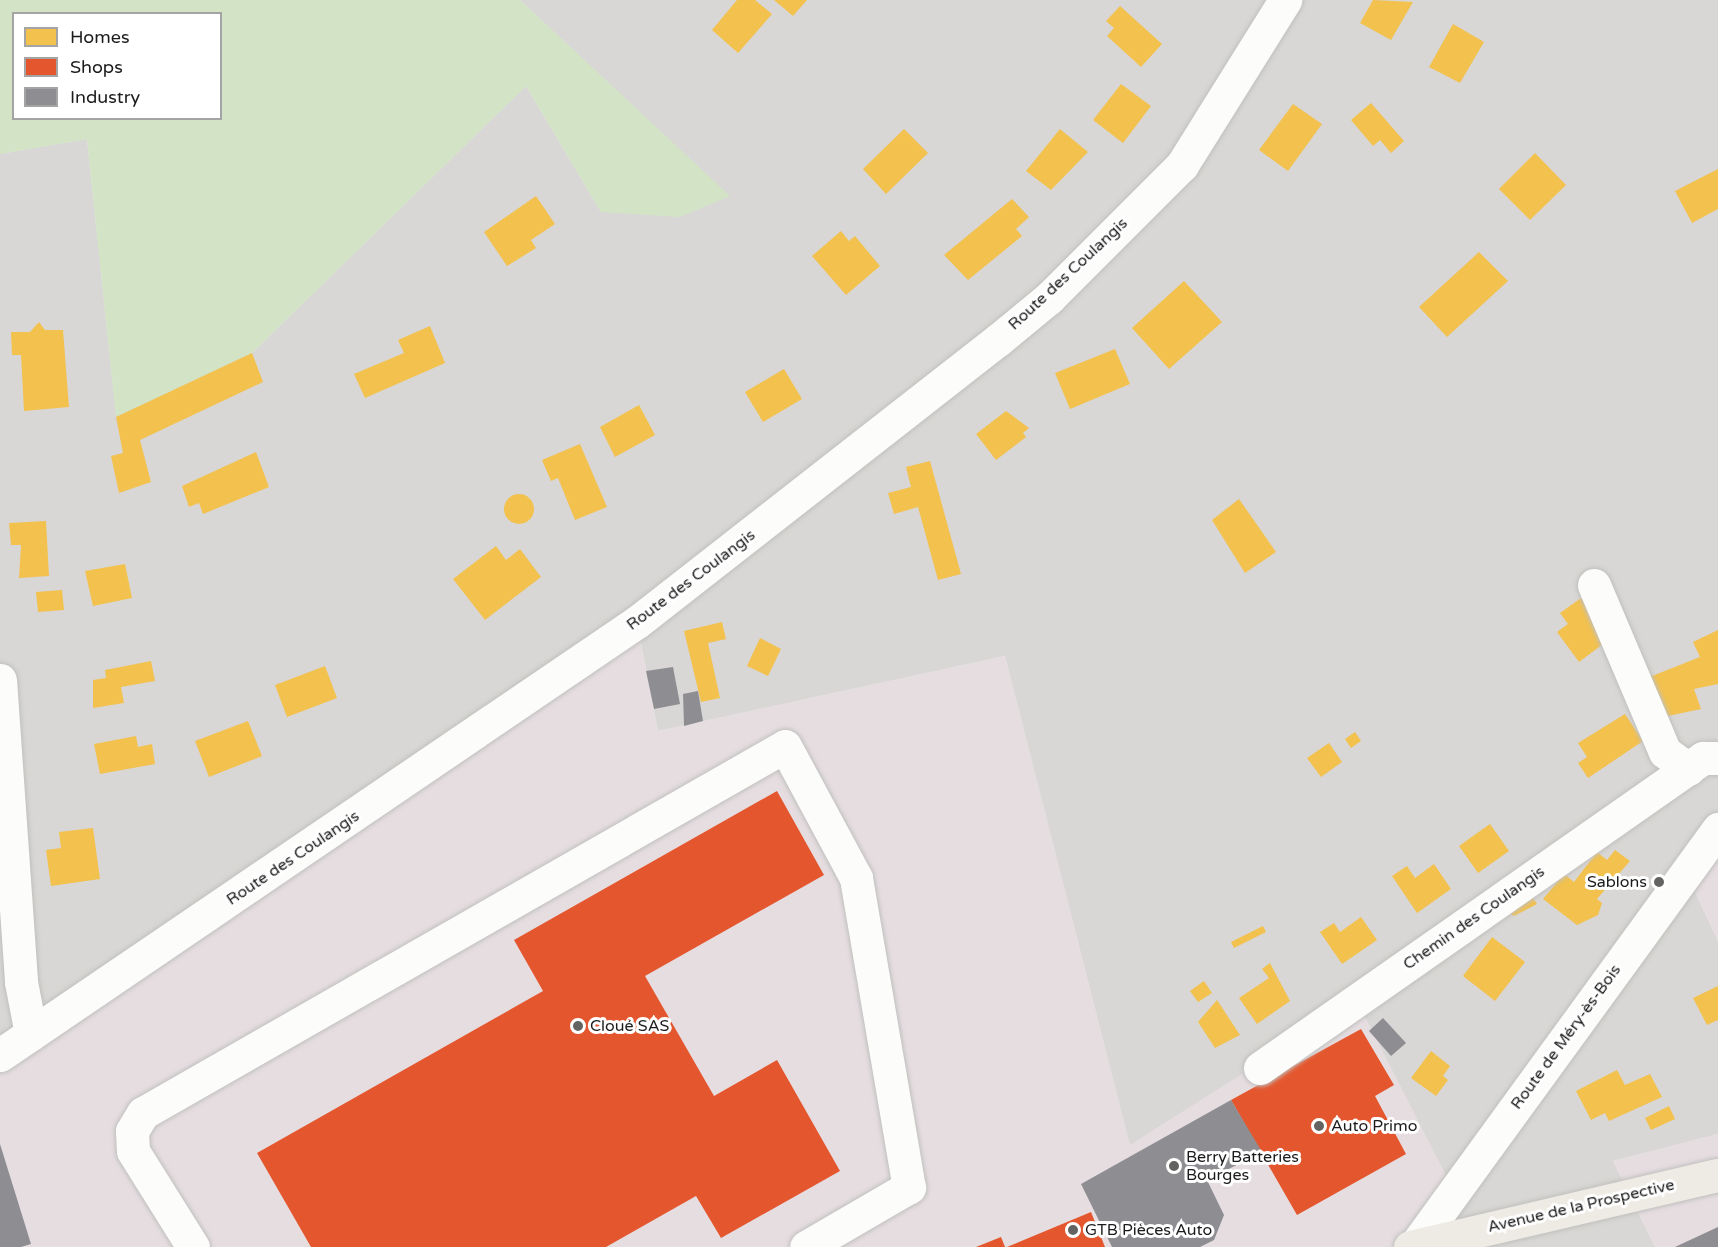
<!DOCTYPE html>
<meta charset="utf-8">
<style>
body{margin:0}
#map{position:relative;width:1718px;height:1247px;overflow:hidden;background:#e9e8e4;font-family:"Varela Round",sans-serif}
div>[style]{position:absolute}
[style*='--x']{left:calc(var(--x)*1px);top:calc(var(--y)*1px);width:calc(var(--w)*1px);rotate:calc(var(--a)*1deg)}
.residential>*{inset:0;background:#d8d7d5}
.industrial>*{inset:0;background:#e6dde1}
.grass>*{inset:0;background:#d2e4c5}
.homes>*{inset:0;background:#f2c14e}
.round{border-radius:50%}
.shops>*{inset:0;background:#e4572e}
.industry>*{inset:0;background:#8d8d92}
.roads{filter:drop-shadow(0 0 2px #c0c0be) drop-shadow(0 0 2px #c0c0be)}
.minor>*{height:33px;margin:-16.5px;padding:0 16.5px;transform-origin:16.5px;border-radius:16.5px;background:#fcfcfb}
.major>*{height:33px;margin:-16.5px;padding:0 16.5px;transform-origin:16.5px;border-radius:16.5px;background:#eeebe4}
.dots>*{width:16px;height:16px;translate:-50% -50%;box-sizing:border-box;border:3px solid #fff;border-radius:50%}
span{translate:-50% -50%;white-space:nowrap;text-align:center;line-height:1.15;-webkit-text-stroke:6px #fff;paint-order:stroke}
.street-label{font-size:16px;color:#1b1b1b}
.poi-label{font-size:16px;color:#1b1b1b}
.right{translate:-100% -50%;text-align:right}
.left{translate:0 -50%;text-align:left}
.legend{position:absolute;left:12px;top:12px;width:210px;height:108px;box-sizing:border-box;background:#fff;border:2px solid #a4a4a4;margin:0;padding:8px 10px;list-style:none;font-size:18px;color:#1b1b1b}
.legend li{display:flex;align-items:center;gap:12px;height:30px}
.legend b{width:30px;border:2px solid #a4a4a4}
</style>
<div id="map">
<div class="residential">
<i style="clip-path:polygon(520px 0,1718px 0,1718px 831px,1687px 875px,1718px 941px,1718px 1134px,1613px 1161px,1655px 1247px,1414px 1247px,1357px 1001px,1130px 1146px,1005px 656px,658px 731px,637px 623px,0 1055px,0 154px,87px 139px,116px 416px,252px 353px,526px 86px,601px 212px,729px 196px)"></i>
</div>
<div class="industrial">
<i style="clip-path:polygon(637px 622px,658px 731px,1005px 656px,1130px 1145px,1357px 1001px,1454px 1191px,1414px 1247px,0 1247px,0 1055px)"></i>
<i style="clip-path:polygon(1718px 831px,1718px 941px,1687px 875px)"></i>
<i style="clip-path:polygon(1718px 1134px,1718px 1247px,1655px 1247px,1613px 1161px)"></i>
</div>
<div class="grass">
<i style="clip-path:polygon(evenodd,0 0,520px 0,730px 196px,680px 217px,601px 212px,526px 86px,252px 353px,116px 417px,87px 139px,0 154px,0 0,14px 14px,220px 14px,220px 118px,14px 118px,14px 14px)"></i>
</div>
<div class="homes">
<i style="clip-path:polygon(737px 0,755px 0,772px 14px,738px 53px,712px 30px)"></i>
<i style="clip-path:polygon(774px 0,807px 0,793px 16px)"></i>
<i style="clip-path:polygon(1373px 0,1413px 2px,1391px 40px,1360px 23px)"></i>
<i style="clip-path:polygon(1120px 6px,1162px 44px,1141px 67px,1107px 36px,1114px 28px,1106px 21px)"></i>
<i style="clip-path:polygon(1453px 24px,1484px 42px,1460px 83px,1429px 67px)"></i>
<i style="clip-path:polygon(1121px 84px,1151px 106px,1123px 143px,1093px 120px)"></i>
<i style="clip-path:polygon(1371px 103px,1404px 141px,1391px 153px,1380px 140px,1373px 146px,1351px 120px)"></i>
<i style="clip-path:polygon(1293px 104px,1322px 124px,1288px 171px,1259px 150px)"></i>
<i style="clip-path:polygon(904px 129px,928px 153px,886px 194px,863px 169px)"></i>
<i style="clip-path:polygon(1060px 129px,1088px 152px,1051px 190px,1026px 171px)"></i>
<i style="clip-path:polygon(1535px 153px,1566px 185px,1530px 220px,1499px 189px)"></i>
<i style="clip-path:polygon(1718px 169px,1718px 209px,1692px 223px,1675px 191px)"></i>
<i style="clip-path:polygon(536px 196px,555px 224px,531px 240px,536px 248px,507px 266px,484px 232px)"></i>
<i style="clip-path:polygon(1012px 199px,1029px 217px,1016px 229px,1022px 236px,968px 280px,944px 255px)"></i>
<i style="clip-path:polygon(841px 231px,849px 241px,855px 236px,880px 266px,846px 295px,812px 256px)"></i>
<i style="clip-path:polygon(1479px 252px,1508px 281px,1447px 337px,1419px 307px)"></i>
<i style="clip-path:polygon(1184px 281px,1222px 322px,1169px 369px,1132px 328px)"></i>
<i style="clip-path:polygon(39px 322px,45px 330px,63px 330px,69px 407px,24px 411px,21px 355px,12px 355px,11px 332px,30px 332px)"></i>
<i style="clip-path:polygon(430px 326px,445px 363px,365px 398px,354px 374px,404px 353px,398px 340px)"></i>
<i style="clip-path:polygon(1115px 349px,1130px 384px,1070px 409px,1055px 373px)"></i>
<i style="clip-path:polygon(252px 353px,263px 382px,140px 440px,151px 482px,119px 493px,111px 456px,123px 453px,116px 417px)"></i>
<i style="clip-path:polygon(784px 369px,802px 399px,763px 422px,745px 392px)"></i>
<i style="clip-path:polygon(639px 405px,655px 435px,615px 457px,600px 427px)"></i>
<i style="clip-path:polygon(1006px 411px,1029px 428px,1023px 433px,1026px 437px,996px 460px,976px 434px)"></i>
<i style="clip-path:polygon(580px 444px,607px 507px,575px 520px,558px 478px,551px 481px,542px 460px)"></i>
<i style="clip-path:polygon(256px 452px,269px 487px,203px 514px,199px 503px,189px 507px,182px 486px)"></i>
<i style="clip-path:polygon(930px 461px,961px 574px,938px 580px,918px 507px,894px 514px,888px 493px,911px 487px,906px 467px)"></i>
<i class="round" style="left:504px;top:494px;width:30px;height:30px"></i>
<i style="clip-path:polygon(1239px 499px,1276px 552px,1245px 573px,1212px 520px)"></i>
<i style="clip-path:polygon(46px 521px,49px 576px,19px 578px,21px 545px,11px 545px,9px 523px)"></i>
<i style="clip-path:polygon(496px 546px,506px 560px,520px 549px,541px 577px,485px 620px,453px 579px)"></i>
<i style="clip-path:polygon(125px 564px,132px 598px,93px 606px,85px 571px)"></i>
<i style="clip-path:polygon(62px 590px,64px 610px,38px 612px,36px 592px)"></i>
<i style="clip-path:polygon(1581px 598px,1611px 638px,1579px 662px,1557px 632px,1568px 624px,1560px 613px)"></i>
<i style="clip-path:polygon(722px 622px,726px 639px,708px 643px,720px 698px,701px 702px,684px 631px)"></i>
<i style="clip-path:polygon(1718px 630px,1718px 684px,1694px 689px,1701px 709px,1663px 717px,1647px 678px,1700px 657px,1693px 642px)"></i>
<i style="clip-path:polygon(760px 638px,781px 649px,768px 676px,747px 666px)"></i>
<i style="clip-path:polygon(151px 661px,155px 681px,121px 687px,124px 703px,93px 708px,93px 680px,106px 678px,105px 670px)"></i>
<i style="clip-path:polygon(325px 666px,337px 698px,287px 717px,275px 685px)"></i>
<i style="clip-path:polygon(1625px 714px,1643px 741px,1588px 778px,1578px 763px,1587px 757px,1578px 743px)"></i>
<i style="clip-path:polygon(248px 721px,262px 756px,209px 777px,195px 741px)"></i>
<i style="clip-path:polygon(1355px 732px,1361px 741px,1351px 748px,1345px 739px)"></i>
<i style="clip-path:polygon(136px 736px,138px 747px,152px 744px,155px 764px,100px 774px,94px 744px)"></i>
<i style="clip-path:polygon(1329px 743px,1342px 762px,1321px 777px,1307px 758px)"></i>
<i style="clip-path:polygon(1490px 824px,1509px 851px,1478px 873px,1459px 846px)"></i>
<i style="clip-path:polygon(93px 828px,100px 879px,51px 886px,46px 850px,61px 848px,59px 832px)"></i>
<i style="clip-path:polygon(1615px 850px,1630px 861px,1597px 899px,1602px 903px,1598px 915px,1577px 925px,1543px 899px,1564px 874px,1574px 882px,1597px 852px,1607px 860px)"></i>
<i style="clip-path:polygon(1434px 864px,1451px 889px,1417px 913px,1392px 876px,1407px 866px,1415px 878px)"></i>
<i style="clip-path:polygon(1526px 888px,1537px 904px,1514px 916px,1500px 906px)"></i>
<i style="clip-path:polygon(1361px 917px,1377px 940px,1342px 964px,1320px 932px,1334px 923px,1340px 932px)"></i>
<i style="clip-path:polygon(1263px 926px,1266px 932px,1234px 948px,1231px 942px)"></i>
<i style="clip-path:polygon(1492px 937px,1525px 962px,1495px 1001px,1463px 976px)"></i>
<i style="clip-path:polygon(1270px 963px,1290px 1001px,1257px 1024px,1239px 998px,1269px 978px,1262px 969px)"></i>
<i style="clip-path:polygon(1204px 981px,1212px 993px,1198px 1002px,1190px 991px)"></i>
<i style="clip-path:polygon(1718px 986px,1718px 1020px,1707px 1025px,1693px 998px)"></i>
<i style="clip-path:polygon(1217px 1000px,1240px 1035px,1215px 1048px,1198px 1022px)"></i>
<i style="clip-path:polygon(1431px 1051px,1450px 1066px,1443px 1076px,1448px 1080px,1436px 1096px,1411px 1078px)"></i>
<i style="clip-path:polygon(1617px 1070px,1625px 1085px,1650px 1074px,1662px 1097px,1609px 1121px,1605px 1113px,1591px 1120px,1576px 1091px)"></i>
<i style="clip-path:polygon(1669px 1106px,1675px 1119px,1651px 1130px,1645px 1118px)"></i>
</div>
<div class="shops">
<i style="clip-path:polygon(777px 791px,824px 875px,645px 976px,714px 1096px,777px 1060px,840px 1171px,721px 1238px,696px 1196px,606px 1247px,311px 1247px,257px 1153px,543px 991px,514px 940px)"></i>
<i style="clip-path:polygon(1361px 1029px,1394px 1085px,1375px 1096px,1406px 1154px,1297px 1215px,1231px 1100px)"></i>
<i style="clip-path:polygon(1091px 1212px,1105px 1247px,1007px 1247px)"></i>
<i style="clip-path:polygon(1001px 1237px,1005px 1247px,976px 1247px)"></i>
</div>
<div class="industry">
<i style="clip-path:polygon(673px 667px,680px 704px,654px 709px,646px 671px)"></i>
<i style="clip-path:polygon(698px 691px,703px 721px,684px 726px,683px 694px)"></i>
<i style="clip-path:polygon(1383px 1018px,1406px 1043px,1391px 1056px,1369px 1031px)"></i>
<i style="clip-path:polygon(1231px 1100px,1262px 1152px,1207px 1180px,1224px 1215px,1214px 1240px,1200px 1247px,1112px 1247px,1081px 1184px)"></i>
<i style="clip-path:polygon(0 1144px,31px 1244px,21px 1247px,0 1247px)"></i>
<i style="clip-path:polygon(1718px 1227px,1718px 1247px,1675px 1247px)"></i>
</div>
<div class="roads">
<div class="minor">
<i style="--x:1594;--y:585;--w:181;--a:67"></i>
<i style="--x:1665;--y:752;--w:29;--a:36"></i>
<i style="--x:0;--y:680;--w:303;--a:86"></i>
<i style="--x:21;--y:982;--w:53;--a:79.1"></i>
<i style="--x:0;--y:1055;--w:770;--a:-34.21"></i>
<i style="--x:637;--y:622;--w:458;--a:-38"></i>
<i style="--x:998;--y:340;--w:66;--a:-39.5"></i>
<i style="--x:1049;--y:298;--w:188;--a:-45"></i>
<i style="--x:1182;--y:165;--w:195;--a:-58"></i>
<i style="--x:1260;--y:1068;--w:541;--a:-34.98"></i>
<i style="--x:1703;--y:758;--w:15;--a:0"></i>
<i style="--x:193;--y:1247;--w:113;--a:-122"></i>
<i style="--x:133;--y:1151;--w:20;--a:-93"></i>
<i style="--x:132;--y:1131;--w:21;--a:-59"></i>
<i style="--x:143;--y:1113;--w:739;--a:-29.75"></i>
<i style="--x:785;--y:746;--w:150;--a:61.7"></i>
<i style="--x:856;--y:878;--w:314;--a:80.3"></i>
<i style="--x:909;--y:1187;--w:119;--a:149.8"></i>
<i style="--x:1414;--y:1247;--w:517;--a:-53.97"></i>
</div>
<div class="major">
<i style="--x:1410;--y:1247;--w:316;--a:-13.2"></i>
</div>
</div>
<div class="dots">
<i style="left:1659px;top:882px;background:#636361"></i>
<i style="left:578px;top:1026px;background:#636361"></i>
<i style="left:1319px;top:1126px;background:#636361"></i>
<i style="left:1174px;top:1166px;background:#636361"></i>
<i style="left:1073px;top:1230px;background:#636361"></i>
</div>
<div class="street-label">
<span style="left:1068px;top:274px;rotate:-43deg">Route des Coulangis</span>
<span style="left:691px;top:580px;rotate:-37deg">Route des Coulangis</span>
<span style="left:293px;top:858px;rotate:-34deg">Route des Coulangis</span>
<span style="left:1474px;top:918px;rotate:-35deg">Chemin des Coulangis</span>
<span style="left:1566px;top:1037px;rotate:-54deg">Route de Méry-ès-Bois</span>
<span style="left:1581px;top:1206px;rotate:-13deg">Avenue de la Prospective</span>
</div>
<div class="poi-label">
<span class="right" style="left:1647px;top:882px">Sablons</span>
<span class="left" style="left:590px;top:1026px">Cloué SAS</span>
<span class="left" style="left:1331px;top:1126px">Auto Primo</span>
<span class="left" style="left:1186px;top:1166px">Berry Batteries<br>Bourges</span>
<span class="left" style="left:1085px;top:1230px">GTB Pièces Auto</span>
</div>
<ul class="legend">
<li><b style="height:16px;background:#f2c14e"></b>Homes</li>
<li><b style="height:16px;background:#e4572e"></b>Shops</li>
<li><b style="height:16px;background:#8d8d92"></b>Industry</li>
</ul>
</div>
